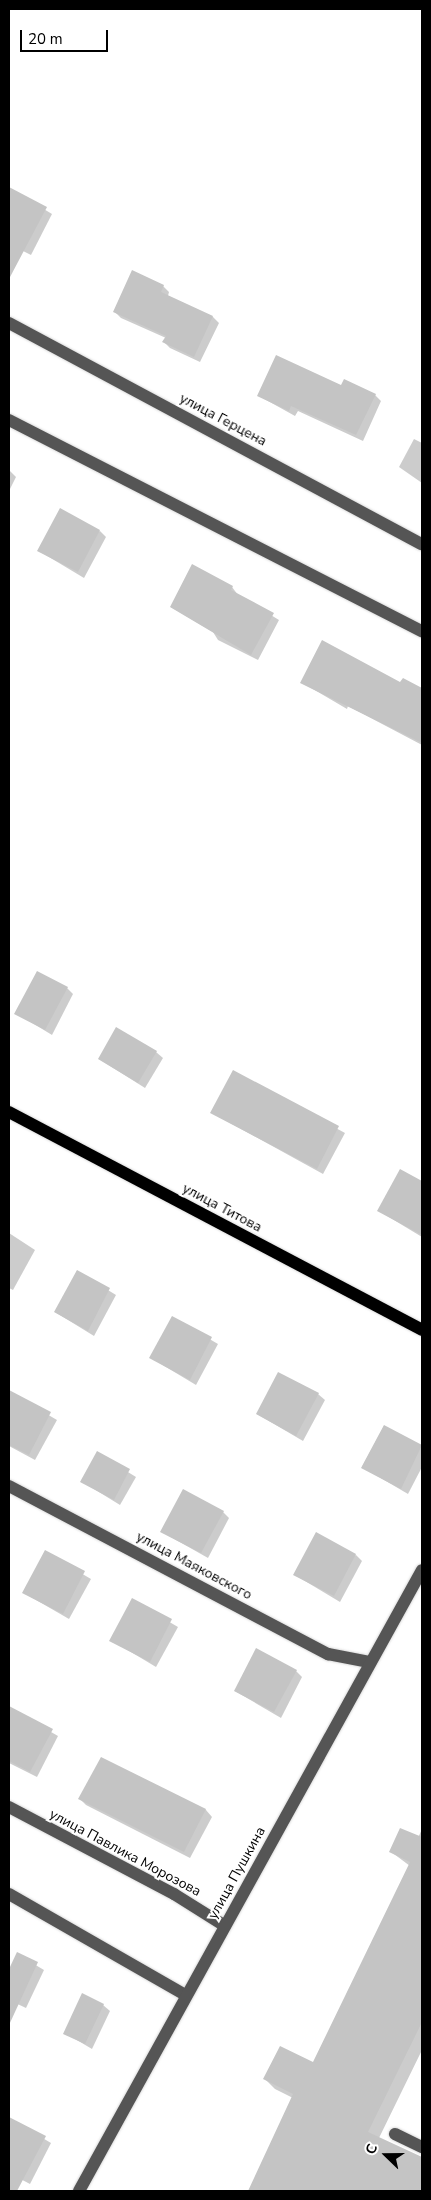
<!DOCTYPE html>
<meta charset="utf-8">
<style>
body{margin:0}
#map{position:relative;width:431px;height:2200px;overflow:hidden;background:#fff;font-family:"Nunito Sans",sans-serif}
div>[style]{position:absolute}
[style*='--x']{left:calc(var(--x)*1px);top:calc(var(--y)*1px);width:calc(var(--w)*1px);rotate:calc(var(--a)*1deg)}
.shadow>*{inset:0;background:#0003}
.building>*{inset:0;background:#c4c4c4}
.roads{filter:drop-shadow(0 0 1px #dbdbdb) drop-shadow(0 0 1px #dbdbdb)}
.minor>*{height:12px;margin:-6px;padding:0 6px;transform-origin:6px;border-radius:6px;background:#555}
.major>*{height:12px;margin:-6px;padding:0 6px;transform-origin:6px;border-radius:6px;background:#000}
span{translate:-50% -50%;white-space:nowrap;text-align:center;line-height:1.15;-webkit-text-stroke:4px #fff;paint-order:stroke}
.street-label{font-size:14px;color:#000}
.frame{position:absolute;inset:0;border:10px solid #000;pointer-events:none}
.north{position:absolute;left:361px;top:2130px;width:50px;height:50px;-webkit-text-stroke:4px #fff;paint-order:stroke;rotate:292deg;font-size:14px;font-weight:700;line-height:20px;text-align:center;color:#000}
.north::after{content:'';display:block;margin:auto;width:18px;height:22px;background:#000;clip-path:polygon(50% 0,100% 100%,50% 72%,0 100%)}
.scale{position:absolute;left:20px;top:30px;width:88px;height:22px;box-sizing:border-box;border:2px solid #000;border-top:0;padding-left:6px;font-size:15px;line-height:18px;white-space:nowrap;color:#000;-webkit-text-stroke:4px #fff;paint-order:stroke}
</style>
<div id="map">
<div class="shadow">
<i style="clip-path:polygon(9px 188px,52px 214px,31px 255px,9px 244px)"></i>
<i style="clip-path:polygon(163px 286px,169px 292px,168px 296px,213px 317px,219px 323px,200px 362px,170px 348px,164px 342px,166px 338px,121px 318px,115px 312px)"></i>
<i style="clip-path:polygon(342px 387px,375px 395px,381px 401px,363px 441px,298px 411px,295px 416px,259px 396px)"></i>
<i style="clip-path:polygon(414px 439px,422px 443px,422px 483px,399px 467px)"></i>
<i style="clip-path:polygon(9px 470px,16px 477px,9px 491px)"></i>
<i style="clip-path:polygon(100px 531px,106px 537px,84px 578px,39px 551px)"></i>
<i style="clip-path:polygon(232px 587px,238px 595px,279px 620px,258px 660px,218px 640px,213px 632px,171px 607px)"></i>
<i style="clip-path:polygon(403px 679px,422px 690px,422px 745px,348px 706px,347px 709px,301px 682px,401px 683px)"></i>
<i style="clip-path:polygon(67px 988px,73px 994px,52px 1035px,16px 1013px)"></i>
<i style="clip-path:polygon(156px 1052px,163px 1058px,145px 1088px,99px 1059px)"></i>
<i style="clip-path:polygon(233px 1072px,345px 1133px,323px 1174px,212px 1113px)"></i>
<i style="clip-path:polygon(400px 1170px,422px 1182px,422px 1237px,379px 1211px)"></i>
<i style="clip-path:polygon(9px 1233px,35px 1250px,13px 1290px,9px 1288px)"></i>
<i style="clip-path:polygon(77px 1271px,116px 1295px,94px 1336px,55px 1312px)"></i>
<i style="clip-path:polygon(172px 1317px,218px 1344px,196px 1385px,151px 1358px)"></i>
<i style="clip-path:polygon(11px 1393px,57px 1420px,35px 1460px,9px 1446px)"></i>
<i style="clip-path:polygon(318px 1394px,325px 1400px,303px 1441px,257px 1414px)"></i>
<i style="clip-path:polygon(384px 1426px,422px 1447px,422px 1467px,408px 1494px,362px 1467px)"></i>
<i style="clip-path:polygon(97px 1453px,136px 1477px,120px 1505px,81px 1481px)"></i>
<i style="clip-path:polygon(223px 1512px,229px 1518px,208px 1558px,162px 1532px)"></i>
<i style="clip-path:polygon(45px 1552px,91px 1579px,69px 1619px,24px 1593px)"></i>
<i style="clip-path:polygon(356px 1555px,362px 1561px,340px 1602px,295px 1575px)"></i>
<i style="clip-path:polygon(132px 1600px,178px 1627px,156px 1667px,111px 1640px)"></i>
<i style="clip-path:polygon(296px 1671px,302px 1677px,281px 1718px,235px 1691px)"></i>
<i style="clip-path:polygon(13px 1710px,58px 1736px,37px 1777px,9px 1763px,9px 1717px)"></i>
<i style="clip-path:polygon(101px 1758px,206px 1810px,212px 1817px,190px 1858px,86px 1805px,80px 1799px)"></i>
<i style="clip-path:polygon(422px 1829px,422px 2050px,379px 2138px,422px 2159px,422px 2191px,250px 2191px,293px 2098px,275px 2089px,265px 2079px,314px 2063px,410px 1866px,390px 1851px,418px 1838px)"></i>
<i style="clip-path:polygon(17px 1954px,44px 1970px,26px 2008px,9px 2000px,9px 1972px)"></i>
<i style="clip-path:polygon(103px 2005px,110px 2011px,92px 2049px,65px 2033px)"></i>
<i style="clip-path:polygon(9px 2118px,51px 2143px,30px 2184px,9px 2173px)"></i>
</div>
<div class="building">
<i style="clip-path:polygon(9px 187px,47px 207px,9px 279px)"></i>
<i style="clip-path:polygon(132px 270px,164px 285px,161px 292px,213px 316px,194px 357px,162px 342px,166px 336px,113px 312px)"></i>
<i style="clip-path:polygon(276px 355px,341px 385px,344px 379px,376px 394px,356px 435px,291px 406px,289px 411px,257px 396px)"></i>
<i style="clip-path:polygon(60px 508px,100px 530px,78px 572px,37px 551px)"></i>
<i style="clip-path:polygon(192px 564px,233px 586px,231px 590px,274px 613px,251px 655px,170px 607px)"></i>
<i style="clip-path:polygon(322px 640px,400px 682px,403px 678px,422px 688px,422px 743px,300px 683px)"></i>
<i style="clip-path:polygon(37px 971px,68px 987px,45px 1030px,14px 1014px)"></i>
<i style="clip-path:polygon(116px 1027px,157px 1051px,138px 1083px,98px 1059px)"></i>
<i style="clip-path:polygon(233px 1070px,339px 1126px,317px 1169px,210px 1113px)"></i>
<i style="clip-path:polygon(400px 1169px,422px 1181px,422px 1235px,377px 1211px)"></i>
<i style="clip-path:polygon(77px 1270px,110px 1288px,88px 1331px,54px 1312px)"></i>
<i style="clip-path:polygon(172px 1316px,212px 1337px,190px 1380px,149px 1358px)"></i>
<i style="clip-path:polygon(278px 1372px,319px 1393px,296px 1436px,256px 1414px)"></i>
<i style="clip-path:polygon(9px 1390px,51px 1412px,29px 1455px,9px 1445px)"></i>
<i style="clip-path:polygon(384px 1425px,422px 1445px,401px 1489px,361px 1468px)"></i>
<i style="clip-path:polygon(97px 1451px,130px 1469px,114px 1500px,80px 1482px)"></i>
<i style="clip-path:polygon(183px 1489px,224px 1511px,201px 1553px,160px 1532px)"></i>
<i style="clip-path:polygon(316px 1532px,356px 1554px,334px 1596px,293px 1575px)"></i>
<i style="clip-path:polygon(45px 1550px,85px 1571px,63px 1614px,22px 1593px)"></i>
<i style="clip-path:polygon(132px 1598px,172px 1619px,150px 1662px,109px 1641px)"></i>
<i style="clip-path:polygon(256px 1648px,297px 1670px,274px 1712px,234px 1691px)"></i>
<i style="clip-path:polygon(9px 1706px,53px 1729px,30px 1772px,9px 1761px)"></i>
<i style="clip-path:polygon(101px 1757px,206px 1809px,184px 1852px,78px 1799px)"></i>
<i style="clip-path:polygon(400px 1828px,422px 1837px,422px 2022px,368px 2132px,422px 2157px,422px 2191px,248px 2191px,293px 2094px,263px 2079px,280px 2046px,313px 2062px,410px 1862px,389px 1852px)"></i>
<i style="clip-path:polygon(17px 1952px,38px 1962px,9px 2025px,9px 1969px)"></i>
<i style="clip-path:polygon(82px 1993px,104px 2004px,85px 2044px,63px 2034px)"></i>
<i style="clip-path:polygon(9px 2117px,46px 2136px,17px 2191px,9px 2191px)"></i>
</div>
<div class="roads">
<div class="minor">
<i style="--x:9;--y:323;--w:468;--a:28.2"></i>
<i style="--x:9;--y:420;--w:464;--a:27.1"></i>
<i style="--x:9;--y:1486;--w:361;--a:27.8"></i>
<i style="--x:328;--y:1654;--w:42;--a:11"></i>
<i style="--x:9;--y:1807;--w:187;--a:27.8"></i>
<i style="--x:174;--y:1894;--w:60;--a:32.1"></i>
<i style="--x:9;--y:1894;--w:203;--a:29.8"></i>
<i style="--x:395;--y:2134;--w:30;--a:26"></i>
<i style="--x:79;--y:2191;--w:709;--a:-61.09"></i>
</div>
<div class="major">
<i style="--x:9;--y:1112;--w:467;--a:27.8"></i>
</div>
</div>
<div class="street-label">
<span style="left:223px;top:420px;rotate:28deg">улица Герцена</span>
<span style="left:222px;top:1208px;rotate:28deg">улица Титова</span>
<span style="left:194px;top:1566px;rotate:28deg">улица Маяковского</span>
<span style="left:125px;top:1853px;rotate:28deg">улица Павлика Морозова</span>
<span style="left:237px;top:1873px;rotate:-61deg">улица Пушкина</span>
</div>
<div class="frame"></div>
<div class="north">С</div>
<div class="scale">20 m</div>
</div>
